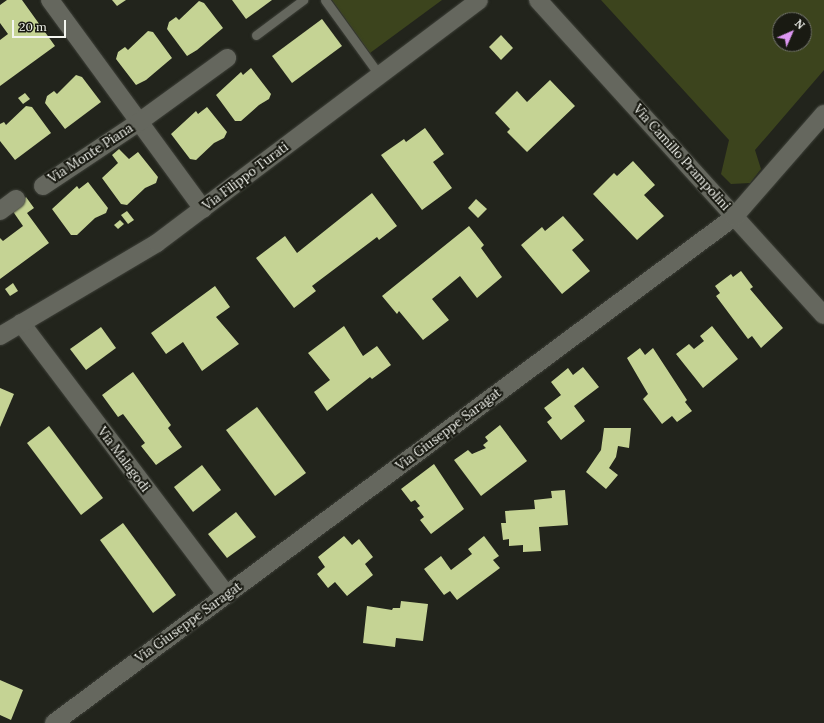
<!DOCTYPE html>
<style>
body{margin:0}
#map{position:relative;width:824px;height:723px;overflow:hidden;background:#22241c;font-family:Lora,serif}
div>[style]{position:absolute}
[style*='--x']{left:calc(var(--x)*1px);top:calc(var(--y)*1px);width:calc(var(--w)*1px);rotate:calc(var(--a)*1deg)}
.green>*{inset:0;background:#3c441d}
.building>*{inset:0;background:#c5d394}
.roads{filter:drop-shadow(0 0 1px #3e4039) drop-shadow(0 0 1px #3e4039)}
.service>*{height:9px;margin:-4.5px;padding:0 4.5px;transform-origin:4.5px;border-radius:4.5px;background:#65675e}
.minor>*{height:18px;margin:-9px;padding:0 9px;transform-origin:9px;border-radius:9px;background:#65675e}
span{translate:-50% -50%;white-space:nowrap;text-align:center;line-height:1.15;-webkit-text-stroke:4px #191a12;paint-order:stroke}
.street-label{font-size:13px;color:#f4f6f0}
.north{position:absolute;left:772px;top:12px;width:40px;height:40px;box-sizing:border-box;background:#191a12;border:1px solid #71726b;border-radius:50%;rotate:45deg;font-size:11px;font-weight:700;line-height:16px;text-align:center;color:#f4f6f0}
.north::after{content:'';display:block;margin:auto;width:14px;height:18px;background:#de98f3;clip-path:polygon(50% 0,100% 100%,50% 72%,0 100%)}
.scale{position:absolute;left:12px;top:20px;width:54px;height:18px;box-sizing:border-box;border:2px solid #f4f6f0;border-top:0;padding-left:5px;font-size:12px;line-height:14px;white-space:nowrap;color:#f4f6f0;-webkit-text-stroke:3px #191a12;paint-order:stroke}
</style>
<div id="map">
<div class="green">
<i style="clip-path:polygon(332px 0,442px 0,370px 53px)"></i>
<i style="clip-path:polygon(evenodd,601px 0,824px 0,824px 70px,755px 150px,761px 169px,750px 183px,731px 184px,721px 174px,729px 140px,601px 0,780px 20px,804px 20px,804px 44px,780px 44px,780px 20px)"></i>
</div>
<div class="building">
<i style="clip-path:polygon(7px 0,22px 0,55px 46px,0 86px,0 40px,8px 34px,0 23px,0 5px)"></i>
<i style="clip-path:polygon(112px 0,126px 0,117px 6px)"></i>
<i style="clip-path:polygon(232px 0,272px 0,246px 19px)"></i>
<i style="clip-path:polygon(199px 1px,204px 3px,223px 28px,197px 50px,187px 56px,167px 29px,169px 22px,176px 17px,179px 20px)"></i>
<i style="clip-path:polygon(322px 19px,342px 46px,292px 83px,272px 56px)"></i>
<i style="clip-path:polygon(148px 31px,153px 32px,172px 58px,146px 80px,136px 85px,116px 59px,118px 52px,125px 47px,128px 50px)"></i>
<i style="clip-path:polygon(501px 35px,513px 48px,501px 60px,489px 47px)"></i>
<i style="clip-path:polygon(251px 68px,271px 94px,269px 99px,259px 105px,241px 121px,235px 121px,216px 95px,241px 72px,243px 75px)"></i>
<i style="clip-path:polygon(76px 75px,82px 77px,101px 102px,65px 129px,45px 103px,47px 96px,54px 91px,57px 94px)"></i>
<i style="clip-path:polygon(550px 80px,575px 106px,527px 152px,507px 132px,510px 129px,495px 113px,517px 91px,527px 102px)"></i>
<i style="clip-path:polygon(25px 93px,30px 99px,23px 104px,18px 98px)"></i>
<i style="clip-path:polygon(26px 106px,32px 107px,51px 133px,15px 160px,0 141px,0 124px,4px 122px,6px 125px)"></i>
<i style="clip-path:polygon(207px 107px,227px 132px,224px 138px,214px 143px,196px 160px,190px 159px,171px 134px,196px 111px,198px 114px)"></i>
<i style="clip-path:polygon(425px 128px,444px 154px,433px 162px,452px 188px,422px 210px,381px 155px,404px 139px,406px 142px)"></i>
<i style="clip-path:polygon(119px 149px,129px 159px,138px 152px,158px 177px,156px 183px,145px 188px,127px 205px,121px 204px,102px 178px,118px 163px,112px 155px)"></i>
<i style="clip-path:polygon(633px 161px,655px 185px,644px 195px,664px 216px,637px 240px,593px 194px,614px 173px,617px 176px)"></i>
<i style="clip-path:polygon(88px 182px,108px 208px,106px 213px,95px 218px,77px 235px,71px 235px,52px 209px,77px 186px,79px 189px)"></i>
<i style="clip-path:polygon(372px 193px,397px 226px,379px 240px,377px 237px,312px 286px,316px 291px,294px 308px,256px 258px,285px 236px,297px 253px)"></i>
<i style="clip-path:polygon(26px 197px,34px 208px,27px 213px,49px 243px,0 279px,0 238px,3px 241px,23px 226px,12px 210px)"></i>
<i style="clip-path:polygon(476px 199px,487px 209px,478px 218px,468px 208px)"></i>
<i style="clip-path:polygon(127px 211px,134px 220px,128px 224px,121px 215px)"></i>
<i style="clip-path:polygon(563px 216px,584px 240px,572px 250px,590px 271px,562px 294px,521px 245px,542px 227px,545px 231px)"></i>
<i style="clip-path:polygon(120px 220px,124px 224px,118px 229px,114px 225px)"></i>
<i style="clip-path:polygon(469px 226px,484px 245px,481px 248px,502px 277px,477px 298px,460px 276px,432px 299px,449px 320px,423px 340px,399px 311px,397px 314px,382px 296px)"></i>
<i style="clip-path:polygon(741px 271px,753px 287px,750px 289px,783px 328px,761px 348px,752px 336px,748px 339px,716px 296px,720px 293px,715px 286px,731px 274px,733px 277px)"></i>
<i style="clip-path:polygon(13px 283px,18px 291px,10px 296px,5px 289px)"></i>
<i style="clip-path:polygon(215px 286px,230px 307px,216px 317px,239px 344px,202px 371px,183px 342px,166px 354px,151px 333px)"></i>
<i style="clip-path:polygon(344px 326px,363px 356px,377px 346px,391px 365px,372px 379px,370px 377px,327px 411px,314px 392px,330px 380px,308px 353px)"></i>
<i style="clip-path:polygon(712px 326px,738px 359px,703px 388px,676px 354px,689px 344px,694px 349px,704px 341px,700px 336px)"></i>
<i style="clip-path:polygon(101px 327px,116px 348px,86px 370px,70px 349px)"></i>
<i style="clip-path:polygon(640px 348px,645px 355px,653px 348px,687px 400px,685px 402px,692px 411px,677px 422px,672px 416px,662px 424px,643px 399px,648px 394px,627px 358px)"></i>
<i style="clip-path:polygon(583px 367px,599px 387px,574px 406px,585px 421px,561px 440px,547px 422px,552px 418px,544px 408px,561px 395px,551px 382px,568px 368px,573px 375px)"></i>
<i style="clip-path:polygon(133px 372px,171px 425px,168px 428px,182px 447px,156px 465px,141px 446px,145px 443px,123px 414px,118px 417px,102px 395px)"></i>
<i style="clip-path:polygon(0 388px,14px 394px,0 427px)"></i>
<i style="clip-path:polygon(257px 407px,306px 473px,275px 496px,226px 430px)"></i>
<i style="clip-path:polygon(500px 425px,527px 461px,481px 496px,454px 460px,468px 450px,472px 454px,486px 448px,483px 445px,488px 441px,485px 437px)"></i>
<i style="clip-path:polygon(49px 426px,103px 498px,81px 515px,27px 443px)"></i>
<i style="clip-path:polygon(604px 428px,631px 428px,629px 448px,618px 446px,616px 457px,609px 468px,618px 475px,606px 489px,586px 472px,601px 450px)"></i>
<i style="clip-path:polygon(434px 464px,464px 509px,431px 534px,420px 520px,424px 517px,417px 508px,420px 506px,415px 500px,411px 502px,401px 489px)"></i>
<i style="clip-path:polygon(202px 465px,221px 490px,193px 512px,174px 487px)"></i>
<i style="clip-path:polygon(565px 490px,568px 525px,539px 527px,541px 551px,523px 552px,523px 545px,509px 546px,509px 539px,503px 540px,501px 523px,506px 523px,505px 511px,535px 509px,534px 500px,552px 498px,551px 491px)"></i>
<i style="clip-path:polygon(236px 512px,256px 537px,227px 558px,208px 534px)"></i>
<i style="clip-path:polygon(123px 523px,176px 595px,153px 613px,100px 540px)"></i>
<i style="clip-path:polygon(344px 536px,352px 545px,359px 539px,373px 557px,365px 564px,373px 575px,347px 596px,335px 582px,328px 588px,317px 574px,325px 567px,318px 557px)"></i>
<i style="clip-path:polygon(484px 536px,499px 556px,493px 560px,500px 568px,457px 600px,450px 591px,444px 595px,424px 569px,441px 556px,451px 570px,472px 554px,468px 549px)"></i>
<i style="clip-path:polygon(401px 601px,428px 604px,423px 641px,396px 638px,395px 647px,363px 643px,367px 606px,392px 610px,393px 608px,400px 608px)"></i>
<i style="clip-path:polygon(0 680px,23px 690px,11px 720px,0 715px)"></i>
</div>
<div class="roads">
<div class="service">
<i style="--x:325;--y:0;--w:94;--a:54.1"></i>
<i style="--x:256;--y:35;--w:59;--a:-36.7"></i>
</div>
<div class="minor">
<i style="--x:50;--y:0;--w:259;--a:53.8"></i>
<i style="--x:538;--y:0;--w:425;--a:47.8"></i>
<i style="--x:43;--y:186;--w:115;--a:-33.7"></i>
<i style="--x:139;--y:122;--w:109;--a:-36"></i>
<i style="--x:0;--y:211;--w:20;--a:-37"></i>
<i style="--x:21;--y:323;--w:341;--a:52.9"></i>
<i style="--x:0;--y:336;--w:182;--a:-30.6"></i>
<i style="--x:157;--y:243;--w:403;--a:-37"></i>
<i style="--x:54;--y:723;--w:848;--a:-36.65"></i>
<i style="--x:734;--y:217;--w:137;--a:-48.9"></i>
</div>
</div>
<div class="street-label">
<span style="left:91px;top:154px;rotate:-33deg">Via Monte Piana</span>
<span style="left:681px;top:158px;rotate:48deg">Via Camillo Prampolini</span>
<span style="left:246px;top:177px;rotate:-37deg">Via Filippo Turati</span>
<span style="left:449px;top:430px;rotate:-37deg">Via Giuseppe Saragat</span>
<span style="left:123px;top:460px;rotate:53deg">Via Malagodi</span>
<span style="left:189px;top:623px;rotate:-36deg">Via Giuseppe Saragat</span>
</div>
<div class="north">N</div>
<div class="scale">20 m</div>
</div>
